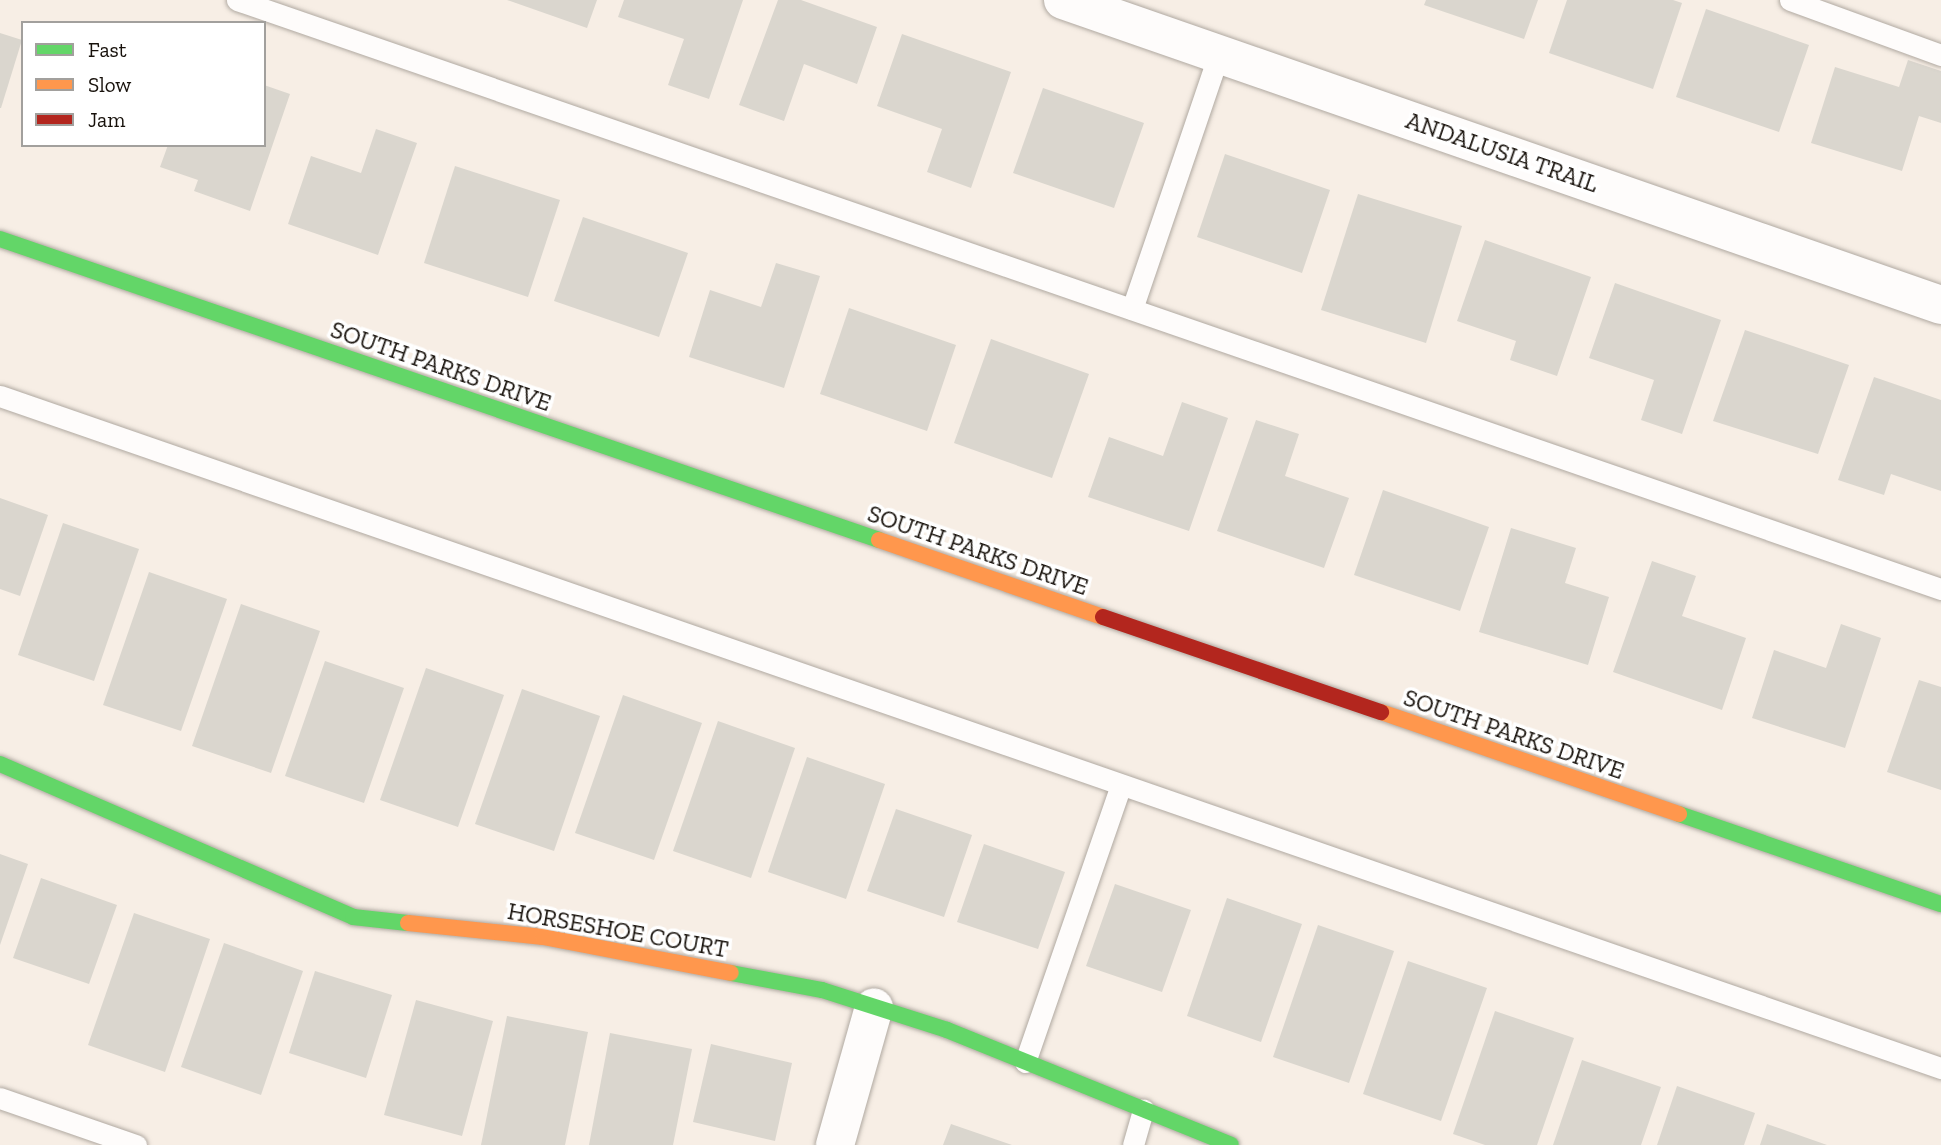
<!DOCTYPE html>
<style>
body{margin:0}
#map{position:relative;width:1941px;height:1145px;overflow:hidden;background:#f7eee5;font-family:"Zilla Slab",serif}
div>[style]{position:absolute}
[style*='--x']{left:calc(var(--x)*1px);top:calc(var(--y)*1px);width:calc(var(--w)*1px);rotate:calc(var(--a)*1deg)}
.building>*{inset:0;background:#dad6ce}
.roads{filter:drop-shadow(0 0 2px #b0a9a1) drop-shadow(0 0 2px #b0a9a1)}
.lane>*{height:21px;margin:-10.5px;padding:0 10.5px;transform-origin:10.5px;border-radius:10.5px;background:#fefcfb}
.street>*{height:38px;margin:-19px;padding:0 19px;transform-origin:19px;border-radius:19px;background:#fefcfb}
.fast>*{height:16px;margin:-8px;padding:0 8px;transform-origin:8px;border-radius:8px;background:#63d668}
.slow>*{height:16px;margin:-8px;padding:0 8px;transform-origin:8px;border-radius:8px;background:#ff974d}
.jam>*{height:16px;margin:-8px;padding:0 8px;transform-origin:8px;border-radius:8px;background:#b3261e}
span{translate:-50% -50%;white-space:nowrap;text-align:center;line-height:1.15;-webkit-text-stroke:7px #fff;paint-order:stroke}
.street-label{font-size:24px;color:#17110b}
.legend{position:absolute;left:21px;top:21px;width:245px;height:126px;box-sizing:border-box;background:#fff;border:2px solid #a2a09d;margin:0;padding:9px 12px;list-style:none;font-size:21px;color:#17110b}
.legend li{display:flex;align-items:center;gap:14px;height:35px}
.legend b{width:35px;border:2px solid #a2a09d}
</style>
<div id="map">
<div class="building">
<i style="clip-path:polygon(507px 0,597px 0,587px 28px)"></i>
<i style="clip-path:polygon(624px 0,743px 0,709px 99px,668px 85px,684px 39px,618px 17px)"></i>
<i style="clip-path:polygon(778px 0,801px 0,877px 27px,857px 84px,804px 64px,784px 121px,739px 105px)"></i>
<i style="clip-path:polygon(1426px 0,1538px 0,1524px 39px,1424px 5px)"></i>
<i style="clip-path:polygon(1567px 0,1673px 0,1682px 3px,1653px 89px,1549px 53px)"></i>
<i style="clip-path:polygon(1706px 9px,1809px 45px,1779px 132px,1676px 97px)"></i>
<i style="clip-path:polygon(0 33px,22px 40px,1px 108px,0 108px)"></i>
<i style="clip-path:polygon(902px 34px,1011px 72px,971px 188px,927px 172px,942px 129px,877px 106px)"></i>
<i style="clip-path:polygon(1908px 60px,1941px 71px,1941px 123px,1919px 116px,1902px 171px,1811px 143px,1835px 67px,1899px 87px)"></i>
<i style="clip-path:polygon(264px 85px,290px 94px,250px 211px,194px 191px,198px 180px,160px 167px,168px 145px,264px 145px)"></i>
<i style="clip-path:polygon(1043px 88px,1144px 123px,1114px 208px,1013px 173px)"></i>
<i style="clip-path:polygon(376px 129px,417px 143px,378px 255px,288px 224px,311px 156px,361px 173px)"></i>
<i style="clip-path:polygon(1225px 154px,1330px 190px,1302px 273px,1197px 237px)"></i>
<i style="clip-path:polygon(455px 166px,560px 200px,528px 297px,424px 263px)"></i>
<i style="clip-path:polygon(1358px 194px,1462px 226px,1426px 343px,1321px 310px)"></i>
<i style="clip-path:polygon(583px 217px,688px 253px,659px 337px,554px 301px)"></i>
<i style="clip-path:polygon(1485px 240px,1591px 277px,1557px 376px,1510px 360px,1516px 341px,1457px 321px)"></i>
<i style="clip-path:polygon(776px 263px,820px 276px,784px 388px,689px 357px,710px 290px,761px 307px)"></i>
<i style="clip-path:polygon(1615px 283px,1721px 320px,1682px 434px,1641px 420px,1654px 380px,1589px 358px)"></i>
<i style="clip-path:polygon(849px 308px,956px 345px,927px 431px,820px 394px)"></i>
<i style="clip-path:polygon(1745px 330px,1849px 365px,1818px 454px,1713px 421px)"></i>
<i style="clip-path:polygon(991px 339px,1089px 374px,1052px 478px,954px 443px)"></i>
<i style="clip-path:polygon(1874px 377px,1941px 400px,1941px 491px,1891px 474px,1884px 495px,1838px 480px)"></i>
<i style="clip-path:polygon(1182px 402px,1228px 418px,1189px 531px,1088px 497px,1109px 437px,1163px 456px)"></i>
<i style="clip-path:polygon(1256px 420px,1299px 434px,1285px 476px,1349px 498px,1324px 568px,1217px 531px)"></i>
<i style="clip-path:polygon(1383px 490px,1489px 527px,1460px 611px,1354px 575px)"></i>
<i style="clip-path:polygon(0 498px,48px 515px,20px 596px,0 589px)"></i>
<i style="clip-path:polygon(63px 523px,139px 549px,94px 681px,18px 655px)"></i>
<i style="clip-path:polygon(1511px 528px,1576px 548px,1565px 583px,1609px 597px,1588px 665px,1479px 632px)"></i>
<i style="clip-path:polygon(1652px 561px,1696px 576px,1682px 616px,1746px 638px,1722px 710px,1613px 672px)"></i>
<i style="clip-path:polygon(149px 572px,227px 599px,181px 731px,103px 705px)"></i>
<i style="clip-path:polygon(241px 604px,320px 631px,271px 773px,192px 746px)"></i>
<i style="clip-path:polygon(1841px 624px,1881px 638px,1845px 748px,1752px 718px,1774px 650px,1826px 668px)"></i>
<i style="clip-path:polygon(325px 661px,404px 688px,364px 803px,285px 776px)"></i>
<i style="clip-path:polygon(426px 668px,504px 695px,458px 827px,380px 800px)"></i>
<i style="clip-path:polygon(1919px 680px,1941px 687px,1941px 790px,1887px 772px)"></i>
<i style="clip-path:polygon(522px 689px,600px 716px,554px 851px,475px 824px)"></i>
<i style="clip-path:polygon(623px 695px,702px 723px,654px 860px,575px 833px)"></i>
<i style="clip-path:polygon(718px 721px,795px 748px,751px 878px,673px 851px)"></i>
<i style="clip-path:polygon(807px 757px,885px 784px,846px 899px,768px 872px)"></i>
<i style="clip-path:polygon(896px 809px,972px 835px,944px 917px,867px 891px)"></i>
<i style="clip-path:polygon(984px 844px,1065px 872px,1038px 949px,957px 922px)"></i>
<i style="clip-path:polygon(0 854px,28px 864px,0 945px)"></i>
<i style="clip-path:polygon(41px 878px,117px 905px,89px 984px,13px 958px)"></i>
<i style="clip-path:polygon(1115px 884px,1191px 910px,1162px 992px,1086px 966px)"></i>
<i style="clip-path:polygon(1227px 898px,1302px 924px,1261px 1042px,1187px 1016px)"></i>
<i style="clip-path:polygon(134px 913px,210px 939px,165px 1072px,88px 1045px)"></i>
<i style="clip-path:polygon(1318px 925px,1394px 951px,1349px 1083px,1273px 1057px)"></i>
<i style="clip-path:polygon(224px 943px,303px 971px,261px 1095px,181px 1067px)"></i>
<i style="clip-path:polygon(1408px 961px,1487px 988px,1441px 1121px,1363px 1094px)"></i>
<i style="clip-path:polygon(315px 971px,392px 995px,366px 1078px,289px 1053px)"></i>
<i style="clip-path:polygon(416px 1000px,493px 1021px,462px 1136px,384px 1115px)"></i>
<i style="clip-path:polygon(1495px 1011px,1574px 1038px,1537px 1145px,1485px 1145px,1453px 1134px)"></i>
<i style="clip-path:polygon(507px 1016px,588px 1032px,565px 1145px,481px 1145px)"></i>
<i style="clip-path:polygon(610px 1033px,692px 1049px,673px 1145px,589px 1145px)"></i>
<i style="clip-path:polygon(711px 1044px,792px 1063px,775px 1141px,693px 1122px)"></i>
<i style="clip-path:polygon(1582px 1060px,1661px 1087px,1641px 1145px,1553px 1145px)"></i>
<i style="clip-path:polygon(1677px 1086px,1755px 1113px,1744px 1145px,1657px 1145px)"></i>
<i style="clip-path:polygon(951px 1124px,1012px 1145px,943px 1145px)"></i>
<i style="clip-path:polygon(1767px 1124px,1827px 1145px,1760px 1145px)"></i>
</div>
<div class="roads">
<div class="lane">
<i style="--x:237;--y:0;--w:1803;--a:19.07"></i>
<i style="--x:1790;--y:0;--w:161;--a:20"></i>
<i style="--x:1132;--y:309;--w:269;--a:-71.2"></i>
<i style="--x:0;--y:396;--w:2054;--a:19.1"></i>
<i style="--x:1025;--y:1062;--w:293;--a:-70.9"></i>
<i style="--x:0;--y:1098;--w:144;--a:19.1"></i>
<i style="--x:1133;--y:1145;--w:37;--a:-74"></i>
</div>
<div class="street">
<i style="--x:1063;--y:0;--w:929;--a:19.16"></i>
<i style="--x:835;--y:1145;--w:143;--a:-74.2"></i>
</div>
<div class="fast">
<i style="--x:0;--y:239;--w:929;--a:18.9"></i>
<i style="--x:0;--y:764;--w:385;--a:23.4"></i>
<i style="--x:353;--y:917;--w:55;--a:6.2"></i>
<i style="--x:1679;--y:814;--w:277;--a:19"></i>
<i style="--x:731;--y:973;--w:93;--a:10.6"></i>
<i style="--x:822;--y:990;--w:131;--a:17.7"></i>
<i style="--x:947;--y:1030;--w:306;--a:22"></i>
</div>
<div class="slow">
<i style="--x:879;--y:540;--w:237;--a:19"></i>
<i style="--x:1381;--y:712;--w:315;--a:18.9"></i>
<i style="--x:408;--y:923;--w:136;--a:5.9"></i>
<i style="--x:543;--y:937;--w:191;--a:10.8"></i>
</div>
<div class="jam">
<i style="--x:1103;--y:617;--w:294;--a:18.9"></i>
</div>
</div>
<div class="street-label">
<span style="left:1502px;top:152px;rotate:19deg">ANDALUSIA TRAIL</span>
<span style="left:441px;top:366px;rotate:19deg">SOUTH PARKS DRIVE</span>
<span style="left:978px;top:550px;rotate:19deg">SOUTH PARKS DRIVE</span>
<span style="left:1514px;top:734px;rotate:19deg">SOUTH PARKS DRIVE</span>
<span style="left:618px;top:930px;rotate:10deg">HORSESHOE COURT</span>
</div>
<ul class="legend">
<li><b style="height:9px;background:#63d668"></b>Fast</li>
<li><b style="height:9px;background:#ff974d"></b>Slow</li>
<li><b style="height:9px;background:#b3261e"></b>Jam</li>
</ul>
</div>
